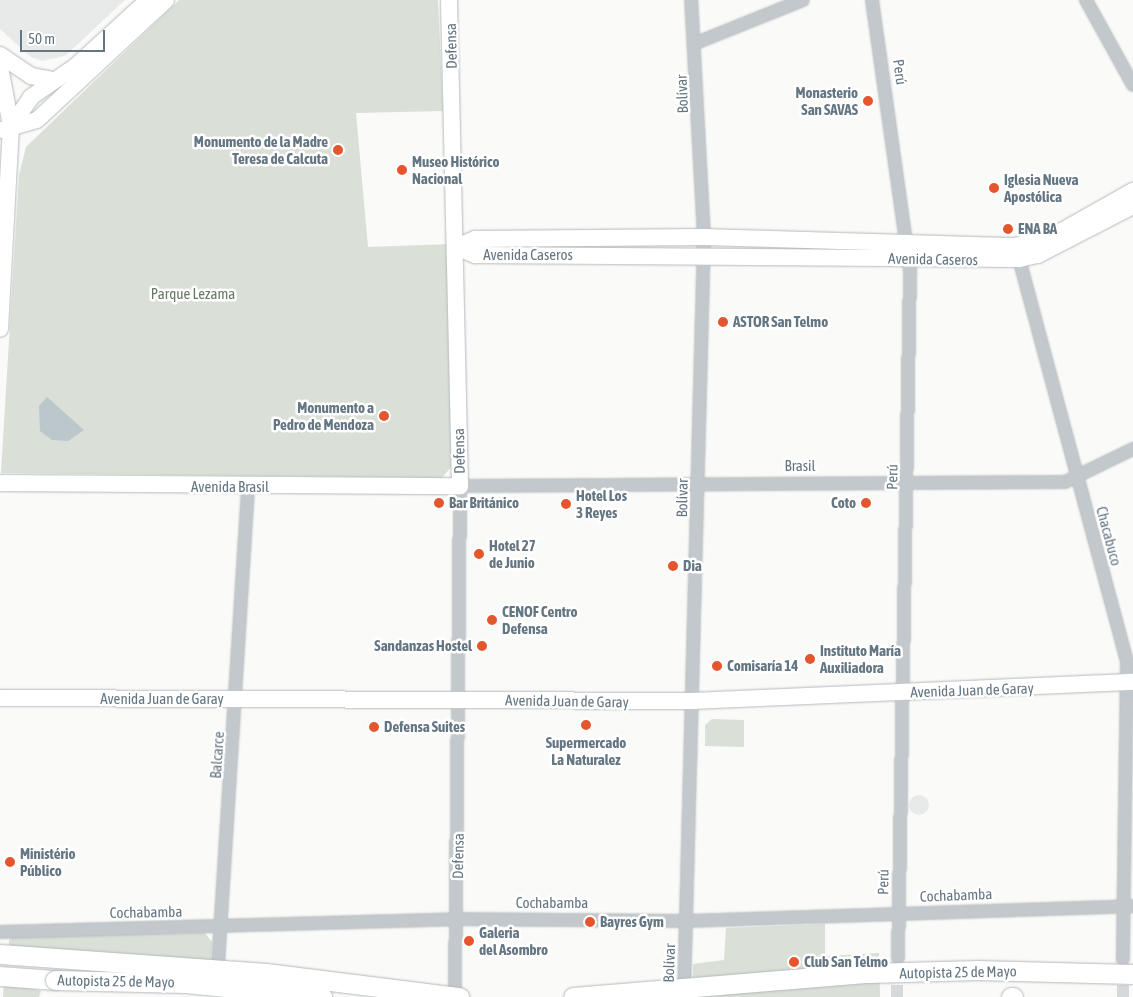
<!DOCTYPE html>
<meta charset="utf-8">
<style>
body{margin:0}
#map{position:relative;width:1133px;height:997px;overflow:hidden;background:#fafaf8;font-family:"Asap Condensed",sans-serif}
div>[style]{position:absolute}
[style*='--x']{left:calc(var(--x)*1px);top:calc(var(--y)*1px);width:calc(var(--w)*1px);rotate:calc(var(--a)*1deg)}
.built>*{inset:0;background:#e8e9e9}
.round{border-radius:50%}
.green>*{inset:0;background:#dadfd7}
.water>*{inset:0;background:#bbc7cb}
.minor-tunnel>*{height:12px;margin-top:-6px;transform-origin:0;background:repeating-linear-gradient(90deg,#d5d9db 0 12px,transparent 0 18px)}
.roads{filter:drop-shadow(0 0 1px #b5babe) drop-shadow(0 0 1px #b5babe)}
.minor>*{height:12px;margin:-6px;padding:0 6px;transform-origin:6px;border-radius:6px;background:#c3c8cc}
.major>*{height:16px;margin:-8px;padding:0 8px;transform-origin:8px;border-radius:8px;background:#fff}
.highway>*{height:19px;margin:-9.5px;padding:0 9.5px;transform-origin:9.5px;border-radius:9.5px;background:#fff}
.bridges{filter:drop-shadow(0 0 1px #b4b9bd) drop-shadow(0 0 1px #b4b9bd)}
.highway-bridge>*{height:19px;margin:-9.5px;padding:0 9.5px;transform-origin:9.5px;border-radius:9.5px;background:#fff}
.dots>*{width:14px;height:14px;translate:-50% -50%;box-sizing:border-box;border:2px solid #fff;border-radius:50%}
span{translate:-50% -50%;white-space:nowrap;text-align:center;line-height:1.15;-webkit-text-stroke:5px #fff;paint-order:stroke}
.street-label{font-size:15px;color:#657683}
.poi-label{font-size:15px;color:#657683;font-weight:700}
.right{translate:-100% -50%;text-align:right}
.left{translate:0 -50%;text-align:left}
.park-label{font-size:15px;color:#687a64}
.scale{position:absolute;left:20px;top:30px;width:85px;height:22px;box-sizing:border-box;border:2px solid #657683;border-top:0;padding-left:6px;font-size:15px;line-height:18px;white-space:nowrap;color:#657683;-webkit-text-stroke:4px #fff;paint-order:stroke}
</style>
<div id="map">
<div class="built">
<i style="clip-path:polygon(0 0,125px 0,65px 56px,42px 61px,31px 57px,0 29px)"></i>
<i class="round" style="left:909px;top:795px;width:20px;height:20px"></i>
</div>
<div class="green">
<i style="clip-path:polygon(179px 0,438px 0,443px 111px,356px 113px,368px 247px,450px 244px,451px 467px,442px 478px,1px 473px,19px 175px,26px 147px)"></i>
<i style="clip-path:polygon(712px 719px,744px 720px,744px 747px,705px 746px,705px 725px)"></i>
<i style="clip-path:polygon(825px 924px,825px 956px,879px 953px,880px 997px,693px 997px,693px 964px,724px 960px,726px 928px)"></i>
<i style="clip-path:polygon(205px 933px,212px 942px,211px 962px,9px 949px,9px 940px,14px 936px)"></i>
<i style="clip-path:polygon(4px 982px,41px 991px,39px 997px,3px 997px)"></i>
</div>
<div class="water">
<i style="clip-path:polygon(47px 397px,84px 430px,68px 441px,52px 440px,40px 431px,39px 406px)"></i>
</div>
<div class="minor-tunnel">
<i style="--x:897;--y:997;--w:32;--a:-90"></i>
<i style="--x:1123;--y:997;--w:30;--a:-90"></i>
</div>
<div class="roads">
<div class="minor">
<i style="--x:872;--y:0;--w:274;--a:82"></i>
<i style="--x:910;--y:271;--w:687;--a:91"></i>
<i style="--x:1086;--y:0;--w:97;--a:61.1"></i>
<i style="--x:696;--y:43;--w:115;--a:-21.9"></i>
<i style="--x:1017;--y:251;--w:425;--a:75"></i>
<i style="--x:1127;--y:662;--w:297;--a:90.8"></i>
<i style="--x:0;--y:932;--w:457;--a:-1.6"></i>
<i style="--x:457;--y:919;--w:229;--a:0.5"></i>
<i style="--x:686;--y:921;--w:447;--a:-1.9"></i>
<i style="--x:218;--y:965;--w:479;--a:-86.4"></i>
<i style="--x:455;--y:992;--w:506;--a:-89.43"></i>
<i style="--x:460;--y:486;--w:605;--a:-0.38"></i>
<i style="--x:1065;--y:482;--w:76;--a:-25.9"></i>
<i style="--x:684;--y:995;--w:758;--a:-88.49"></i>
<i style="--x:704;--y:237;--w:237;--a:-93.1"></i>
</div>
<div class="major">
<i style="--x:0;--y:55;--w:37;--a:34"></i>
<i style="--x:31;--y:76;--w:22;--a:10"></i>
<i style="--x:0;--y:67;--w:60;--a:79.4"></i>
<i style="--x:11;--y:126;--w:203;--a:93.1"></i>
<i style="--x:11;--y:126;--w:35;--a:-55"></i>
<i style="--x:31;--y:97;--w:55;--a:-34.6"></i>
<i style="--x:76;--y:66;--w:98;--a:-42.5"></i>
<i style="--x:2;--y:130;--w:36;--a:-16"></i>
<i style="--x:37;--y:120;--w:176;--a:-42.9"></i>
<i style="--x:456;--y:247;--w:21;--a:-23"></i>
<i style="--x:475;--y:239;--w:229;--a:-0.5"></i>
<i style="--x:704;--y:237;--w:312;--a:1.7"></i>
<i style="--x:1016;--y:246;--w:38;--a:-15"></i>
<i style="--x:1053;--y:236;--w:92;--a:-29.4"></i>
<i style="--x:456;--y:247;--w:21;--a:23"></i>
<i style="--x:475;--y:255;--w:544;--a:0.42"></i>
<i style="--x:1019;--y:259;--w:19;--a:-12"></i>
<i style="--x:1038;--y:255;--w:107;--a:-27.3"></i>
<i style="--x:0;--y:483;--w:460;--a:0.4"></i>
<i style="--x:460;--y:486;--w:486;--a:-91.3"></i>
<i style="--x:0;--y:698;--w:694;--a:0.25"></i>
<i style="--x:694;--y:701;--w:439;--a:-2.5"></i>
</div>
<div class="highway">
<i style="--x:0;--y:976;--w:55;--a:4.2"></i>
<i style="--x:1011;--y:997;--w:2;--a:0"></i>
</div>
</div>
<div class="bridges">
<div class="highway-bridge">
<i style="--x:0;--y:954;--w:267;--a:4.1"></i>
<i style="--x:266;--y:973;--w:195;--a:7.1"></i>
<i style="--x:55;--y:980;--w:131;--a:1.3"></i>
<i style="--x:186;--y:983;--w:137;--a:5.9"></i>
<i style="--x:573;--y:997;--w:296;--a:-4.7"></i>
<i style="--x:868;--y:973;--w:109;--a:-1.6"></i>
<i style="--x:977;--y:970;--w:156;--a:1.5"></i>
</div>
</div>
<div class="dots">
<i style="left:868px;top:101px;background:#e4572e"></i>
<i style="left:338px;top:150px;background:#e4572e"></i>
<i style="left:402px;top:170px;background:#e4572e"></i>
<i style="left:994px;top:188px;background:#e4572e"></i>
<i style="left:1008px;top:229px;background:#e4572e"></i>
<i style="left:723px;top:322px;background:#e4572e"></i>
<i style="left:384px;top:416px;background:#e4572e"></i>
<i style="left:439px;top:503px;background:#e4572e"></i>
<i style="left:866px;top:503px;background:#e4572e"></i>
<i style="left:566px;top:504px;background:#e4572e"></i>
<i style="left:479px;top:554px;background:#e4572e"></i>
<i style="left:673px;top:566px;background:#e4572e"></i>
<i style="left:492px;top:620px;background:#e4572e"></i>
<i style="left:482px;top:646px;background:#e4572e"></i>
<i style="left:810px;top:659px;background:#e4572e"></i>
<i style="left:717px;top:666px;background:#e4572e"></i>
<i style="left:586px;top:725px;background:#e4572e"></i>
<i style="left:374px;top:727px;background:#e4572e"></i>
<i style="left:10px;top:862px;background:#e4572e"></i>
<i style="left:590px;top:922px;background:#e4572e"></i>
<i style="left:469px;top:941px;background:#e4572e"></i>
<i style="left:794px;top:962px;background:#e4572e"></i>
</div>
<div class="street-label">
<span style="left:451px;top:46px;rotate:-91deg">Defensa</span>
<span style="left:900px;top:72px;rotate:82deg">Perú</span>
<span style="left:682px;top:94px;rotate:-92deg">Bolívar</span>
<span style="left:528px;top:255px">Avenida Caseros</span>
<span style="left:933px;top:259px;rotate:1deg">Avenida Caseros</span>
<span style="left:459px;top:451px;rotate:-91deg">Defensa</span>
<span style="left:800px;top:466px">Brasil</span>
<span style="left:892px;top:477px;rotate:-89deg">Perú</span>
<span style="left:230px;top:487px">Avenida Brasil</span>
<span style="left:682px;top:498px;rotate:-89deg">Bolívar</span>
<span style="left:1109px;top:536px;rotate:75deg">Chacabuco</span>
<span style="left:972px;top:690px;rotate:-2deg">Avenida Juan de Garay</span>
<span style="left:162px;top:699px">Avenida Juan de Garay</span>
<span style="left:567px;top:701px;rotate:1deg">Avenida Juan de Garay</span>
<span style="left:217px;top:755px;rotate:-86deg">Balcarce</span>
<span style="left:458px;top:856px;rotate:-89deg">Defensa</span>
<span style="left:883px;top:882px;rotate:-89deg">Perú</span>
<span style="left:956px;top:895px;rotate:-2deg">Cochabamba</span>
<span style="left:552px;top:903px">Cochabamba</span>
<span style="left:146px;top:912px;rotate:-1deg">Cochabamba</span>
<span style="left:669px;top:963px;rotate:-88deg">Bolívar</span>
<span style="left:958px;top:972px;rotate:-1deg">Autopista 25 de Mayo</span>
<span style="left:116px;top:981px;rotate:1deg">Autopista 25 de Mayo</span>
</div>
<div class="poi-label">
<span class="right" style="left:858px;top:101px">Monasterio<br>San SAVAS</span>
<span class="right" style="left:328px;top:150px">Monumento de la Madre<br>Teresa de Calcuta</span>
<span class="left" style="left:412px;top:170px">Museo Histórico<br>Nacional</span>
<span class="left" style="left:1004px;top:188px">Iglesia Nueva<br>Apostólica</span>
<span class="left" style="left:1018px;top:229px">ENA BA</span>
<span class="left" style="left:733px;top:322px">ASTOR San Telmo</span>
<span class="right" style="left:374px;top:416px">Monumento a<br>Pedro de Mendoza</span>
<span class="left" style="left:576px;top:504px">Hotel Los<br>3 Reyes</span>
<span class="left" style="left:449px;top:503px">Bar Británico</span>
<span class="right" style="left:856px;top:503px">Coto</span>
<span class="left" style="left:489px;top:554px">Hotel 27<br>de Junio</span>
<span class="left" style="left:683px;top:566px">Dia</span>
<span class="left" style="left:502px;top:620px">CENOF Centro<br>Defensa</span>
<span class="right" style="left:472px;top:646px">Sandanzas Hostel</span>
<span class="left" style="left:820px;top:659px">Instituto María<br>Auxiliadora</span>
<span class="left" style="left:727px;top:666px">Comisaría 14</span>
<span class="left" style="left:384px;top:727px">Defensa Suites</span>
<span style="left:586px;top:751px">Supermercado<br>La Naturalez</span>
<span class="left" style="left:20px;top:862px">Ministério<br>Público</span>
<span class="left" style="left:600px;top:922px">Bayres Gym</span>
<span class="left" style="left:479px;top:941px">Galeria<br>del Asombro</span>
<span class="left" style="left:804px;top:962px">Club San Telmo</span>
</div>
<div class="park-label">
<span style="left:193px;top:294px">Parque Lezama</span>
</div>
<div class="scale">50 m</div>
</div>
